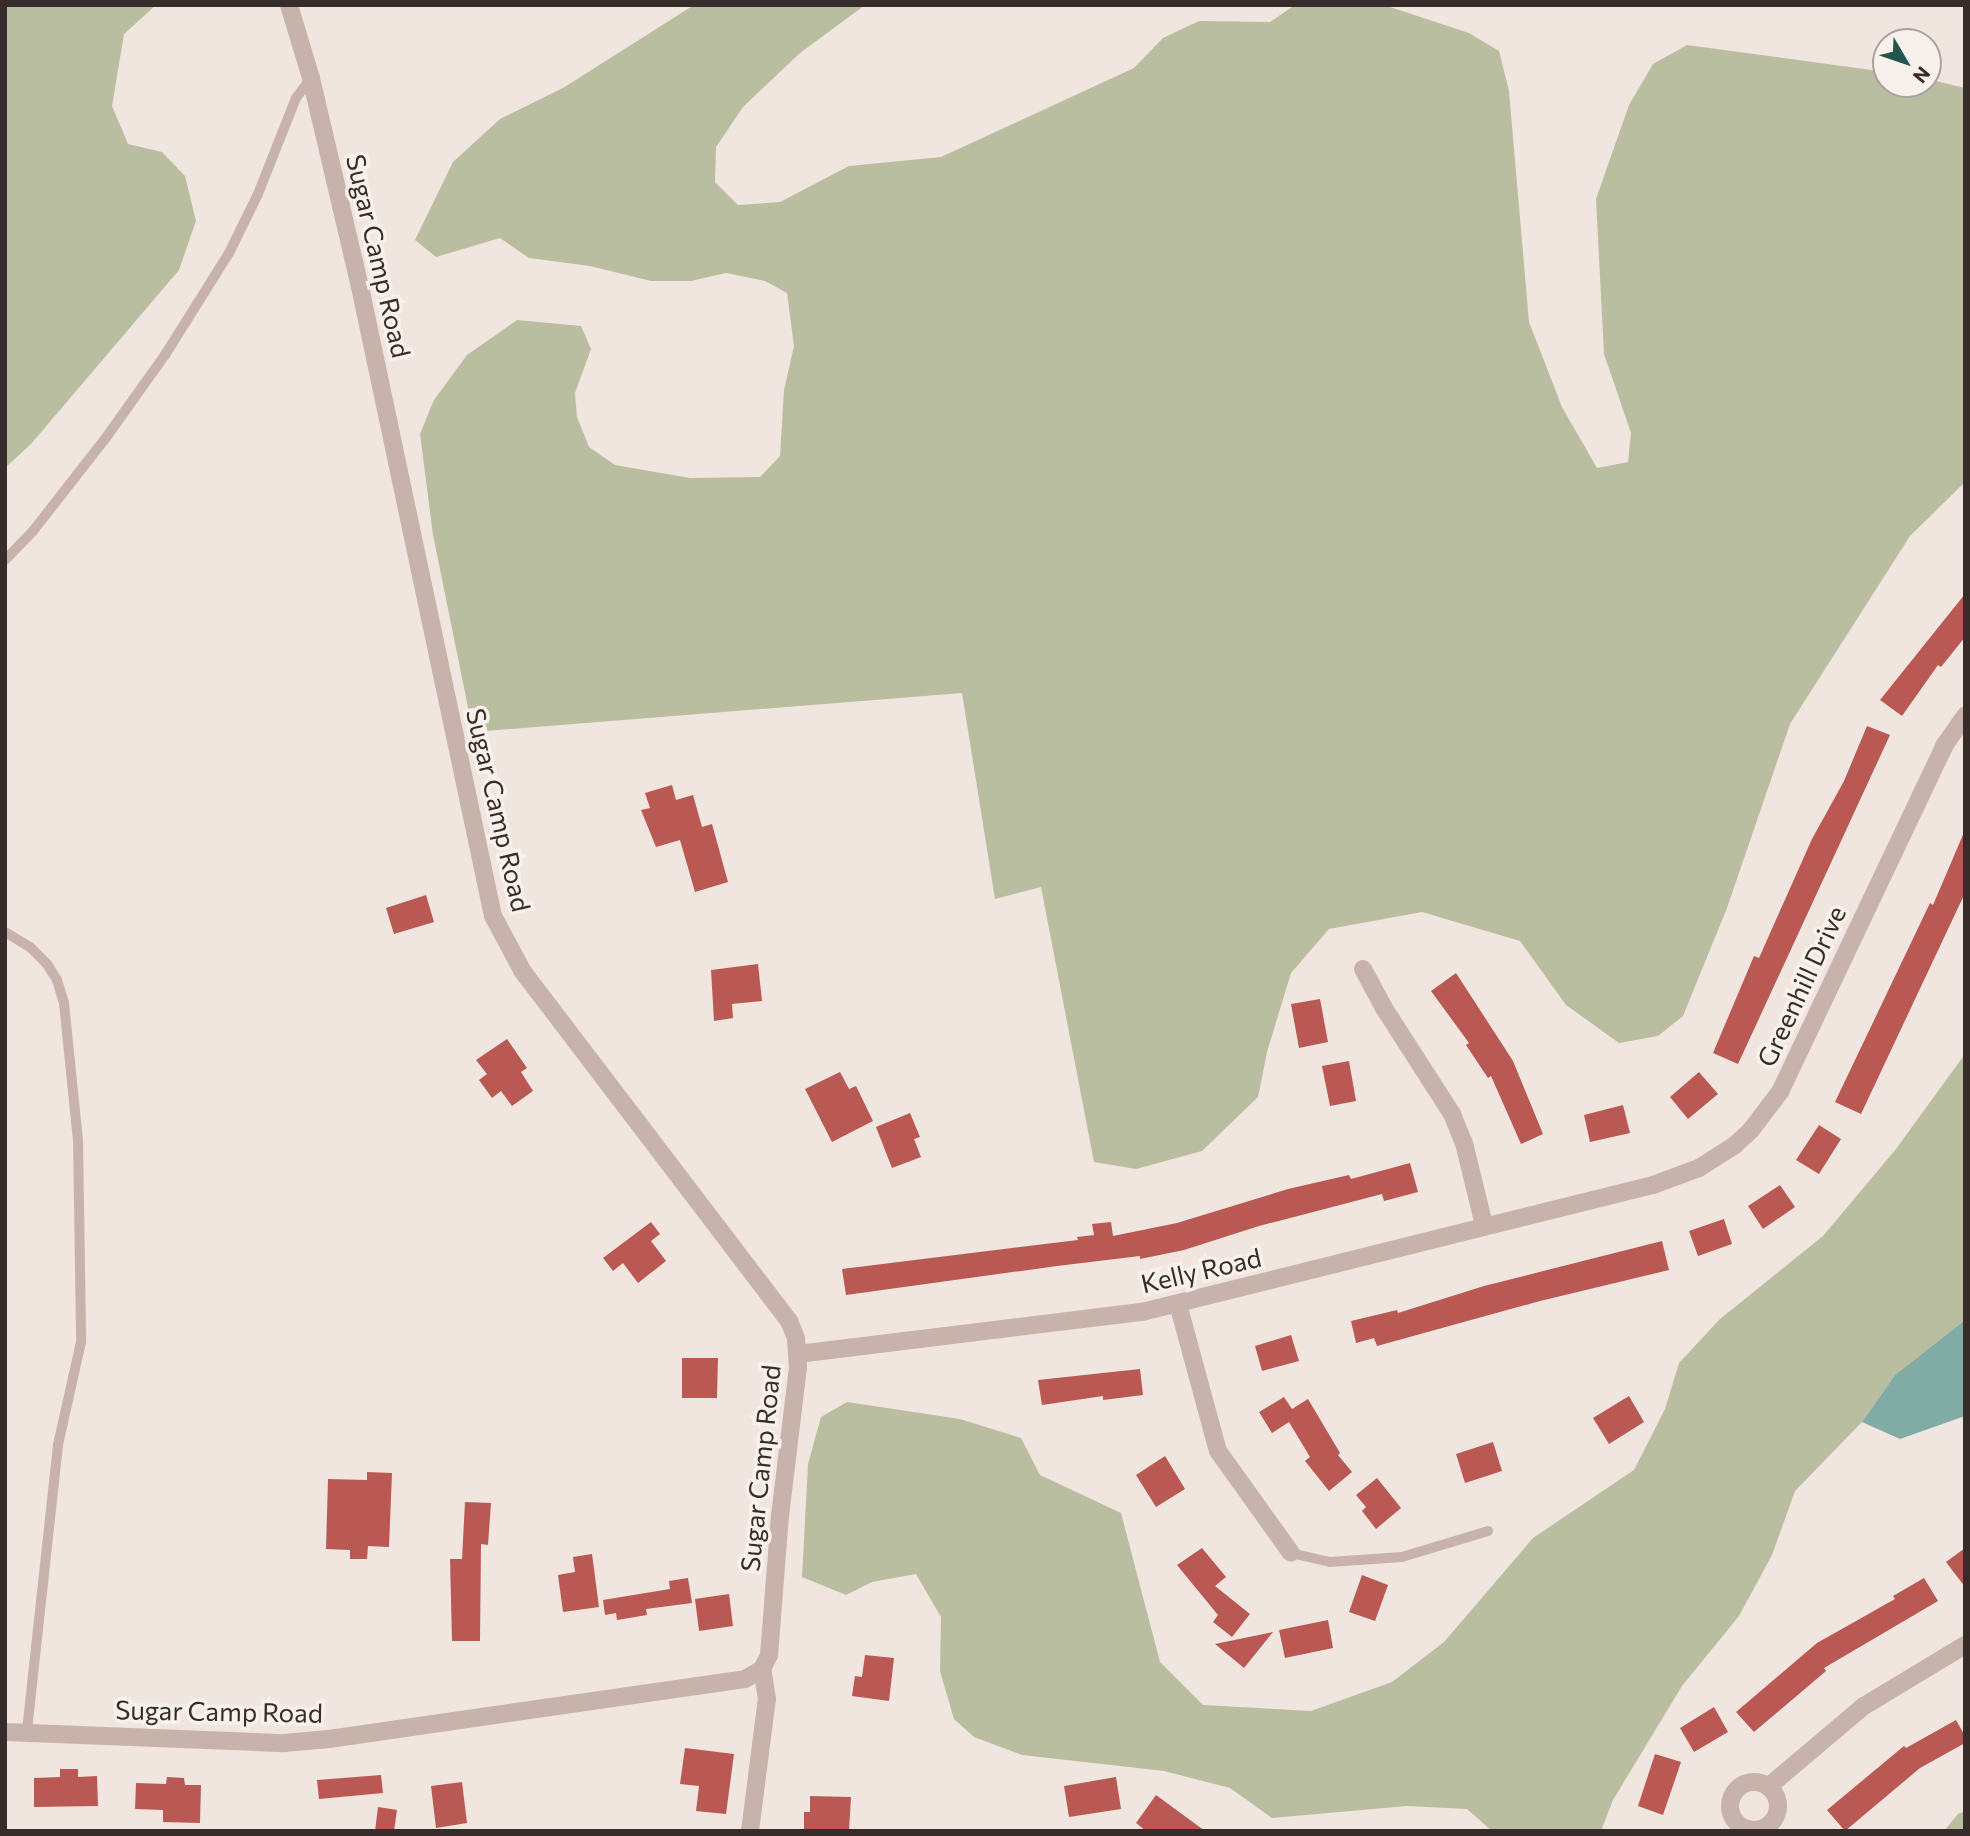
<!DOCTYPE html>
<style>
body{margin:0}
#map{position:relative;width:1970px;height:1836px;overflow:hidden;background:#f0e5df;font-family:Commissioner,sans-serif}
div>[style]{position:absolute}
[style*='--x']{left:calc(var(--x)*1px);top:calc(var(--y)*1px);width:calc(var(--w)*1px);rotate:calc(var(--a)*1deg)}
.green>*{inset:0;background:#babea0}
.water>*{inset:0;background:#81aba5}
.building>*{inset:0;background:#ba5953}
.service>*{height:10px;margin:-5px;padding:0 5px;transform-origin:5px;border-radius:5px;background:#c8b3ac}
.minor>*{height:18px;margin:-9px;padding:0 9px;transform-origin:9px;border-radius:9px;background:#c8b3ac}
.minor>.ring{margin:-9px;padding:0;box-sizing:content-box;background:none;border:18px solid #c8b3ac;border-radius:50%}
span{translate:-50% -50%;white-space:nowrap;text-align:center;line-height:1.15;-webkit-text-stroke:7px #f8f0eb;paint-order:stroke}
.street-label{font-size:26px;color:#362c2a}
.frame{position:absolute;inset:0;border:7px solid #362c2a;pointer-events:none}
.north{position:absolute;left:1872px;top:28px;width:70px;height:70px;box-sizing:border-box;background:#f8f0eb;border:2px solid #aaa29e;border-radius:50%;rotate:129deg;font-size:19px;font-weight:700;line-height:28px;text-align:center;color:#362c2a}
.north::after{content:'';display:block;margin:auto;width:24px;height:32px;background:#23544e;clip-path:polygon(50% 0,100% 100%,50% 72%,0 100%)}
</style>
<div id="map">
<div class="green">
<i style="clip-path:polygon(5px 5px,156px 5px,124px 34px,112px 106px,128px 144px,162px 152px,185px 176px,196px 221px,179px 270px,31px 444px,5px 468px)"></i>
<i style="clip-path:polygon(694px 5px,865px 5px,800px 53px,743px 107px,716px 147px,715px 182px,738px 205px,780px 202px,849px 166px,941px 157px,1134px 68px,1163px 38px,1199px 21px,1270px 22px,1295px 5px,1384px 5px,1469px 33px,1499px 51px,1509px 91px,1529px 322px,1562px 407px,1597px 468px,1628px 462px,1631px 433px,1604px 354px,1596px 199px,1629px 105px,1653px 64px,1687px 45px,1886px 72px,1886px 84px,1928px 84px,1928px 79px,1965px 88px,1965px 482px,1910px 536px,1790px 724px,1727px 908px,1683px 1016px,1658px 1036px,1619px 1043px,1566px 1005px,1520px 941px,1422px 912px,1329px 929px,1291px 973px,1267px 1052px,1258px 1097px,1202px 1151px,1136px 1169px,1094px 1162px,1041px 887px,995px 899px,962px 693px,473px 732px,433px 535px,420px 434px,434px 400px,467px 355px,517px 320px,581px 326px,591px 349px,575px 393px,577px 417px,589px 447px,615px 465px,690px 478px,760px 477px,780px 456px,784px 390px,794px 346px,787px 293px,765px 281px,726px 273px,691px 281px,651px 281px,590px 266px,529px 258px,500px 238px,436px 257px,415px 240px,453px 162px,500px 119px,563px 88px)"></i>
<i style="clip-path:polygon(1965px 1054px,1965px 1320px,1895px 1375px,1862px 1422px,1795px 1491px,1772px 1555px,1739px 1616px,1682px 1686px,1613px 1800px,1601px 1831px,1492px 1831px,1467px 1809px,1407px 1806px,1272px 1818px,1230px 1788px,1164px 1771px,1022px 1755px,974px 1737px,954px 1719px,940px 1671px,941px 1617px,916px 1574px,872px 1582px,846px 1595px,802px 1577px,808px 1464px,821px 1417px,847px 1402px,960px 1419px,1021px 1438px,1040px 1475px,1121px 1513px,1160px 1662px,1203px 1705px,1311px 1711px,1392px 1682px,1444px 1642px,1533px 1538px,1634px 1470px,1665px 1409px,1679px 1363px,1720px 1319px,1823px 1236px,1896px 1149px)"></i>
<i style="clip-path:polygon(1965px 1811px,1965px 1831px,1944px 1831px,1958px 1814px)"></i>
</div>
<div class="water">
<i style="clip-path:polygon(1965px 1320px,1965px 1416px,1900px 1439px,1862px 1422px,1895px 1375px)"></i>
</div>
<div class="building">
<i style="clip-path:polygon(1965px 594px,1965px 637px,1941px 667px,1938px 665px,1902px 716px,1880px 700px)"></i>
<i style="clip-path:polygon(1867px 726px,1890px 735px,1738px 1064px,1713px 1053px,1754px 956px,1759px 958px,1812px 839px,1844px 781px)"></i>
<i style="clip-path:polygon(672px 785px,676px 800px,693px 795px,702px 827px,712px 824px,728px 882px,695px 892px,680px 840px,656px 847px,641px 810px,650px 808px,645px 793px)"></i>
<i style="clip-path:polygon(1965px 830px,1965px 893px,1861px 1114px,1835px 1102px,1930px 903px,1933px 905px)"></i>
<i style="clip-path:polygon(426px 895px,434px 922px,394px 934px,386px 908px)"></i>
<i style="clip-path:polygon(758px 964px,762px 1001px,732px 1004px,733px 1018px,714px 1021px,711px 970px)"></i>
<i style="clip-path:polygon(1456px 973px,1513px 1061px,1543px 1134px,1521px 1144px,1491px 1076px,1488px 1078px,1466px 1045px,1469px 1043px,1431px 991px)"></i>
<i style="clip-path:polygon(1320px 999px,1328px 1042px,1299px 1048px,1291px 1004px)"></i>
<i style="clip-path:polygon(507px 1039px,527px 1068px,521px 1072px,533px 1091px,512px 1106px,501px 1091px,492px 1098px,479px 1080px,487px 1074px,476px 1060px)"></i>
<i style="clip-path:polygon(1349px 1061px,1356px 1101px,1330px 1106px,1322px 1066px)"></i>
<i style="clip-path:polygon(840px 1072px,849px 1089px,856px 1086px,873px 1121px,832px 1142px,805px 1089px)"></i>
<i style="clip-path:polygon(1699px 1072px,1718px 1094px,1688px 1119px,1670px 1097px)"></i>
<i style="clip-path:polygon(1623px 1105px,1630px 1133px,1590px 1142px,1584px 1115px)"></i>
<i style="clip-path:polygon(910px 1113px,920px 1137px,914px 1139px,921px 1157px,892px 1168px,876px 1127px)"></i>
<i style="clip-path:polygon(1819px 1125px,1841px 1139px,1819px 1174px,1796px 1160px)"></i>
<i style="clip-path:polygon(1410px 1163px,1418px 1192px,1384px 1201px,1382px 1194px,1259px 1226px,1184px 1250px,1140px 1259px,1140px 1256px,1057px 1266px,846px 1295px,842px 1269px,1078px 1240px,1077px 1237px,1094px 1235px,1092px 1224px,1111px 1222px,1113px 1236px,1177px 1223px,1288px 1189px,1349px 1175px,1351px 1179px)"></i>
<i style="clip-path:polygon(1780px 1185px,1795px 1207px,1763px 1229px,1748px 1206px)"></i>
<i style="clip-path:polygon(1724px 1219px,1732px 1244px,1698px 1256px,1689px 1231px)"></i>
<i style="clip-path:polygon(651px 1222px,660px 1234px,651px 1241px,666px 1261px,638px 1283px,623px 1263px,613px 1271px,603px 1258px)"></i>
<i style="clip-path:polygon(1662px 1241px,1669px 1270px,1540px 1301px,1377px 1346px,1374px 1338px,1356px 1343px,1351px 1321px,1397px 1310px,1398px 1313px,1484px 1286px)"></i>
<i style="clip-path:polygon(1291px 1335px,1299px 1361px,1262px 1371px,1255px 1346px)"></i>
<i style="clip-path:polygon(682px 1358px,718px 1358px,717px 1398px,682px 1398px)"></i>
<i style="clip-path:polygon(1140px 1369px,1143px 1395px,1103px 1400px,1103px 1396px,1042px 1405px,1038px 1380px)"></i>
<i style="clip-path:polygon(1629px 1396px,1644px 1422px,1609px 1444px,1593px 1418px)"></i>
<i style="clip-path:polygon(1284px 1397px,1292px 1409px,1308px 1399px,1340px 1453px,1338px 1455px,1352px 1472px,1329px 1491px,1305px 1461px,1310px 1457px,1289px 1422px,1272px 1433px,1259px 1412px)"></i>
<i style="clip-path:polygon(1493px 1442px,1502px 1471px,1465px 1483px,1456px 1454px)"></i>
<i style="clip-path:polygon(1165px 1456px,1185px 1489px,1156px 1507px,1136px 1475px)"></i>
<i style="clip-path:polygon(367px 1472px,392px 1473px,389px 1547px,368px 1546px,367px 1559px,350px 1559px,350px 1550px,326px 1549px,328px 1479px,367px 1480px)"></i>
<i style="clip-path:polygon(1377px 1478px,1401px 1508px,1376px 1529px,1362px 1511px,1366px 1507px,1356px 1495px)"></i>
<i style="clip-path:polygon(465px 1502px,491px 1503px,488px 1545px,481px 1544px,480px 1641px,452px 1641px,450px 1559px,462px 1559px)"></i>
<i style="clip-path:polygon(1202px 1548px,1226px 1577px,1215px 1586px,1250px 1614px,1232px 1637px,1213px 1622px,1218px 1615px,1177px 1565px)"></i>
<i style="clip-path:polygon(1965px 1548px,1965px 1587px,1946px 1562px)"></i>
<i style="clip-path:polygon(592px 1554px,599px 1607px,563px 1612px,558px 1575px,575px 1572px,573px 1557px)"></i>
<i style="clip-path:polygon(1362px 1575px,1388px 1585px,1375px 1621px,1349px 1612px)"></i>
<i style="clip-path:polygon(688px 1578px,692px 1603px,646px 1609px,647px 1615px,617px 1620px,616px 1613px,605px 1615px,603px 1600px,670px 1589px,669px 1581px)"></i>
<i style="clip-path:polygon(1924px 1578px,1938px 1601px,1824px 1668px,1826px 1671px,1754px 1732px,1736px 1712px,1817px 1643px,1895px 1599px,1893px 1596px)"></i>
<i style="clip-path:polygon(729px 1594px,733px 1626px,699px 1631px,695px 1599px)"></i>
<i style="clip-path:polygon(1328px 1620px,1333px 1648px,1285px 1658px,1279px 1630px)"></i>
<i style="clip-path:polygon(1273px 1632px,1244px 1668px,1215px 1644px)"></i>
<i style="clip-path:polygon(865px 1655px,894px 1658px,889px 1701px,852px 1696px,855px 1676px,862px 1677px)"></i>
<i style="clip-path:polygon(1714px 1707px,1728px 1732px,1694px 1752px,1680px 1728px)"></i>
<i style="clip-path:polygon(1956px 1720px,1965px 1736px,1965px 1743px,1920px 1768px,1845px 1831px,1827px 1810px,1904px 1746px,1906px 1748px)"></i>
<i style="clip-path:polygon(685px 1748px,734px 1754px,726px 1814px,696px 1811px,699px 1786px,680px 1784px)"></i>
<i style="clip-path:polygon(1655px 1754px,1681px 1762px,1663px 1815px,1638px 1806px)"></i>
<i style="clip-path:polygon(60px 1769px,78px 1769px,78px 1777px,97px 1776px,98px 1806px,34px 1807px,34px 1778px,60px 1777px)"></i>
<i style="clip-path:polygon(381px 1775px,383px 1793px,319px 1799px,317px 1780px)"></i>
<i style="clip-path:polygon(167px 1777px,184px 1778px,185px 1785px,201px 1785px,200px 1823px,163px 1822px,163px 1810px,135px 1809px,136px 1783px,166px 1784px)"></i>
<i style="clip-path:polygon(1116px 1777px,1121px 1809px,1069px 1817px,1064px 1786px)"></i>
<i style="clip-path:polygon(462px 1782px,467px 1823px,436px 1828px,431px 1786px)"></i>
<i style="clip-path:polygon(1156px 1795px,1205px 1831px,1146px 1831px,1136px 1823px)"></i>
<i style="clip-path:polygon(810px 1796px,851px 1797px,849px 1831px,804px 1831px,804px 1812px,810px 1812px)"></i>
<i style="clip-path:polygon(378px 1807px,397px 1810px,394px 1831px,375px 1831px)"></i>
</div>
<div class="service">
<i style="--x:5;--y:560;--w:40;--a:-46"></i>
<i style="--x:33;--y:531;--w:117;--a:-52"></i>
<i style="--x:105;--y:439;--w:103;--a:-54.5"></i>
<i style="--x:165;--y:355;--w:120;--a:-57.9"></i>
<i style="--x:229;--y:253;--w:66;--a:-63.8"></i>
<i style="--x:258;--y:194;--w:103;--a:-68.4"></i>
<i style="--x:296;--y:98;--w:25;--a:-53"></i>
<i style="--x:5;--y:932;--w:29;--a:31"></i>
<i style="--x:30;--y:947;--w:24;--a:45"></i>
<i style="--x:47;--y:964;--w:19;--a:58"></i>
<i style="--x:57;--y:980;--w:24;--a:73"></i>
<i style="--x:64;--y:1003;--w:138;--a:84.2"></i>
<i style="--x:78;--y:1140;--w:202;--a:89.1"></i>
<i style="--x:81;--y:1342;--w:106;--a:102.6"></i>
<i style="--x:58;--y:1445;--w:289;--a:96.2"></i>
<i style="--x:1291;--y:1553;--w:40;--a:13"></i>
<i style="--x:1330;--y:1562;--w:72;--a:-4"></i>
<i style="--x:1402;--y:1557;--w:90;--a:-16.8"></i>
</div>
<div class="minor">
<i style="--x:1363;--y:969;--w:44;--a:61.7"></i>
<i style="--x:1384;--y:1008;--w:126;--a:57.3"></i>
<i style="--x:1452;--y:1114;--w:31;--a:68"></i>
<i style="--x:1464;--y:1143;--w:84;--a:76.3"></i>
<i style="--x:1178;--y:1304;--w:152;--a:74.8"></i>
<i style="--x:1218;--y:1451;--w:125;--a:54.4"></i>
<i style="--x:798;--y:1354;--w:347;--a:-7"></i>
<i style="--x:1142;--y:1312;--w:527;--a:-13.96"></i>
<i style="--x:1653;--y:1185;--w:49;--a:-20.3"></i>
<i style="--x:1699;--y:1168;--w:43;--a:-32.6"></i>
<i style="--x:1735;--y:1145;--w:22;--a:-43"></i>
<i style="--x:1751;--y:1130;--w:48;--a:-52.7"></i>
<i style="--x:1780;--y:1092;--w:383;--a:-64.6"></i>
<i style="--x:1944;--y:746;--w:37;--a:-55"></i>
<i style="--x:5;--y:1732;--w:279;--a:2.3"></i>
<i style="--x:284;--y:1743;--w:45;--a:-5.1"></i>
<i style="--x:329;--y:1739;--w:420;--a:-8.2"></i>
<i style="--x:745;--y:1679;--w:20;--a:-30"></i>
<i style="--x:762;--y:1669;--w:16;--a:-63"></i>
<i style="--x:769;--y:1655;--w:139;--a:-85.5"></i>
<i style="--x:780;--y:1516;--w:149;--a:-83.1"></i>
<i style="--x:798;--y:1368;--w:30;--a:-94"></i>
<i style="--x:796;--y:1338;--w:18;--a:-112"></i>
<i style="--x:789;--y:1321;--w:441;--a:-127.3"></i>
<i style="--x:522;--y:970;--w:61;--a:-118.2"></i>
<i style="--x:493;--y:916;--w:643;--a:-101.94"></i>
<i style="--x:360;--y:287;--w:215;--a:-103.2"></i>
<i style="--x:311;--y:78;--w:76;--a:-106.8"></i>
<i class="ring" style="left:1730px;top:1782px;width:30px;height:30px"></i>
<i style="--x:1768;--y:1787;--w:126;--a:-40.2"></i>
<i style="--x:1864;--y:1706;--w:118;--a:-31.1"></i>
<i style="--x:750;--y:1831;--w:133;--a:-82.7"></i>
<i style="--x:767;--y:1699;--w:30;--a:-99"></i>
</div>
<div class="street-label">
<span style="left:379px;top:256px;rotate:77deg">Sugar Camp Road</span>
<span style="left:499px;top:810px;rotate:77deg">Sugar Camp Road</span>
<span style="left:1801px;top:986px;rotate:-65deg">Greenhill Drive</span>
<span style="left:1201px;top:1270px;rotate:-13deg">Kelly Road</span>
<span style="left:760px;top:1468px;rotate:-84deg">Sugar Camp Road</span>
<span style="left:219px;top:1711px;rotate:1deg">Sugar Camp Road</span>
</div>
<div class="frame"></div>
<div class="north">N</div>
</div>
